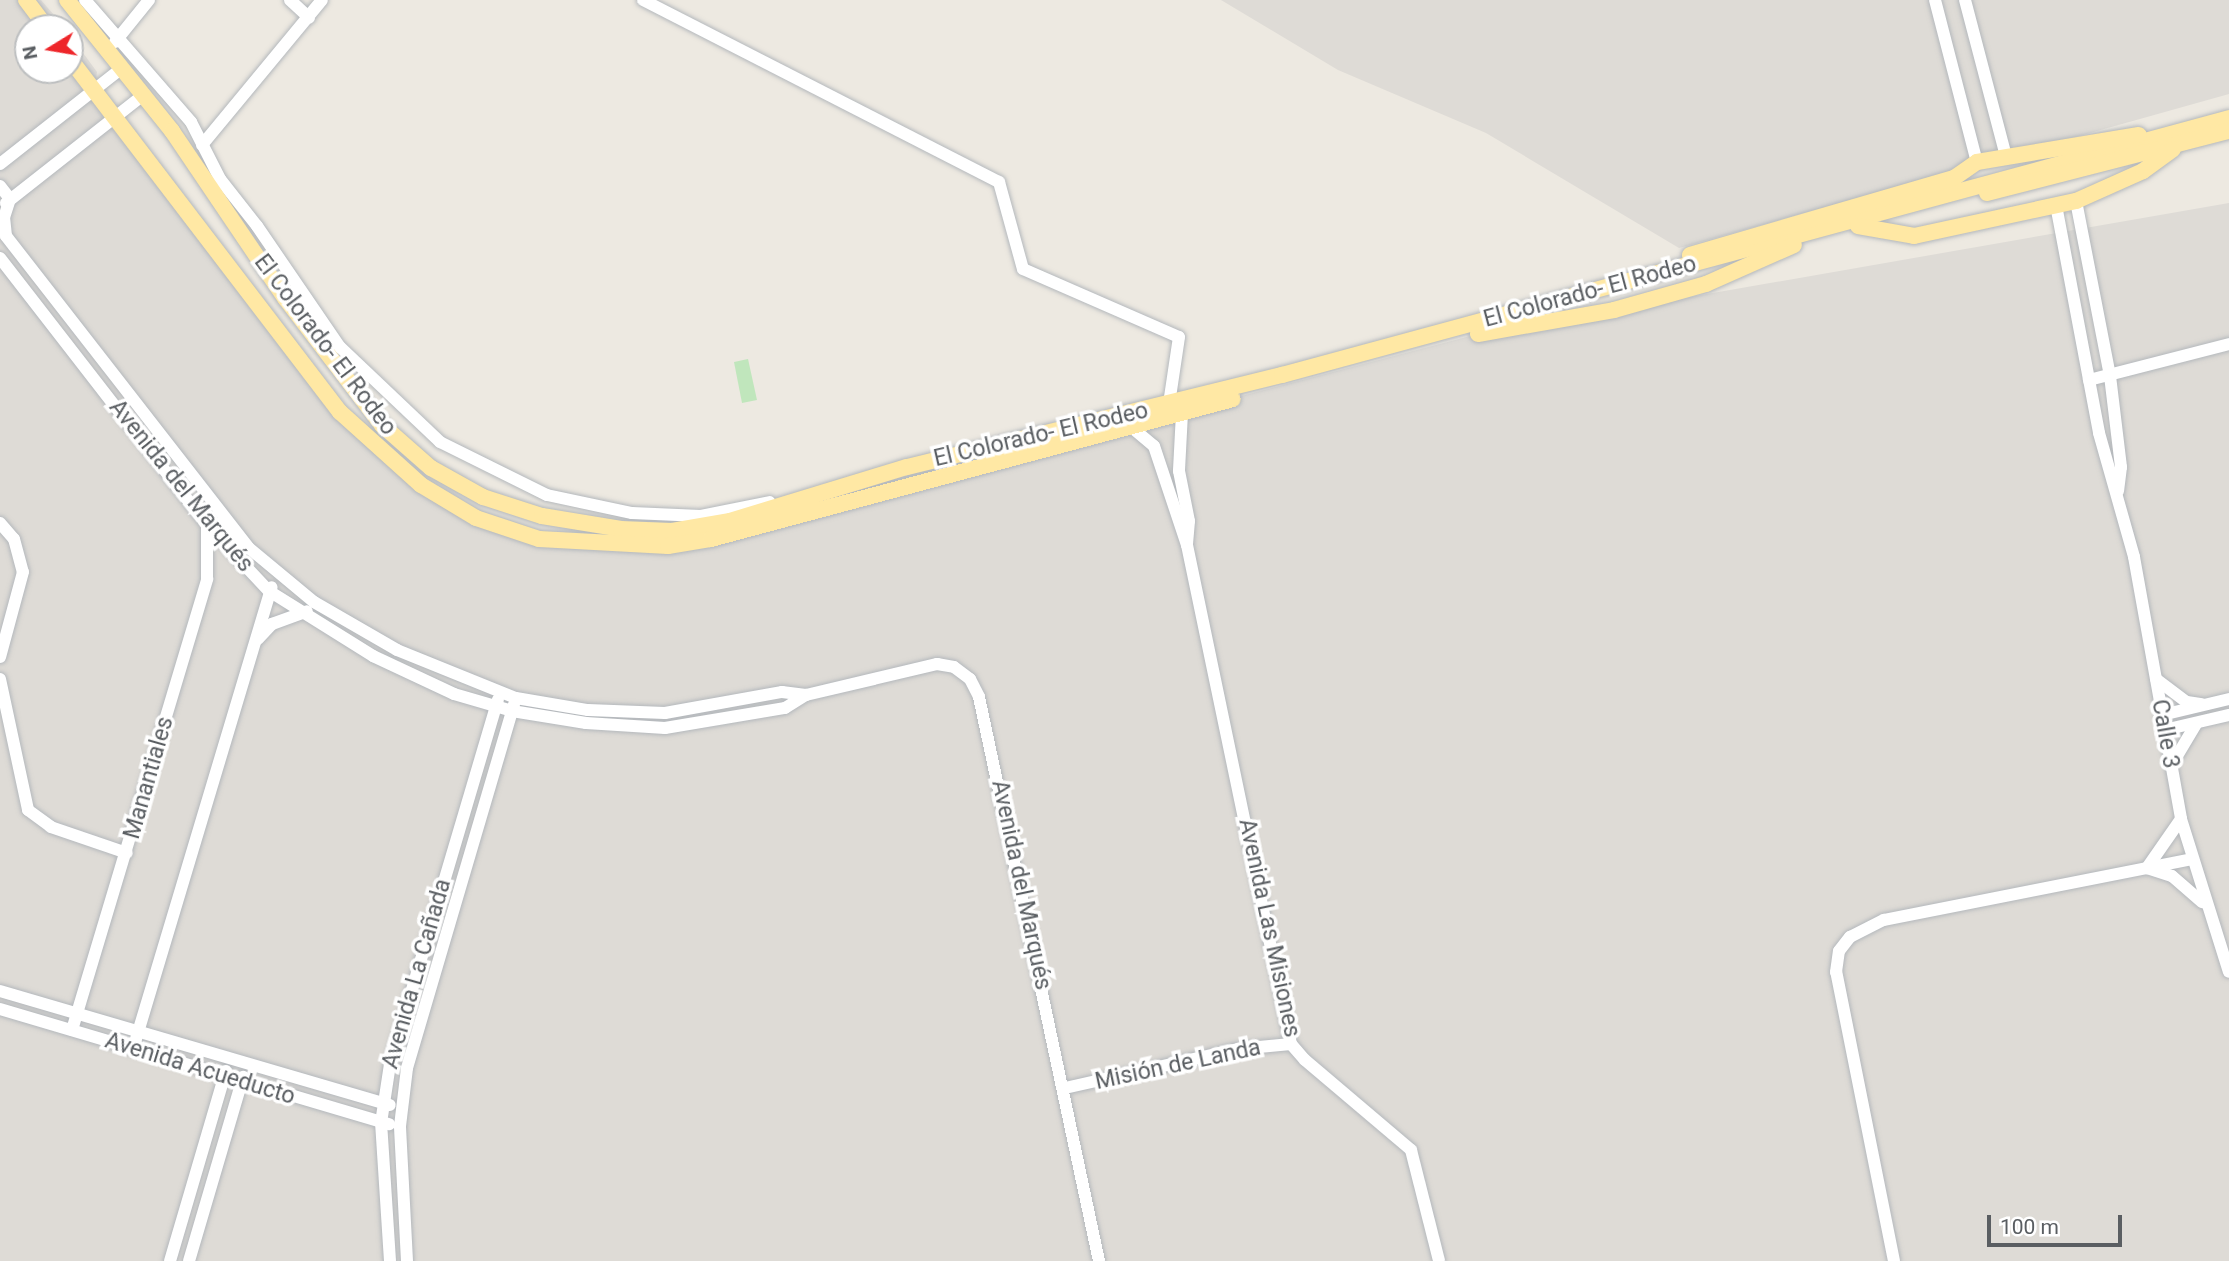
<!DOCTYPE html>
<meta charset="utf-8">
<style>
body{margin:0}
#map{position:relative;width:2229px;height:1261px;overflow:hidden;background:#ede9e1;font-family:Roboto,sans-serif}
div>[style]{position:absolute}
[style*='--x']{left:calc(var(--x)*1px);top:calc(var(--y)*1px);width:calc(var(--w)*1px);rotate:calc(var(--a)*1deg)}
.industrial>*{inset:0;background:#dedbd6}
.green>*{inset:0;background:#c0e6bc}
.roads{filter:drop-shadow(0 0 2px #b4b8bc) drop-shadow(0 0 2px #b4b8bc)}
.minor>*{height:12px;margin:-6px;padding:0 6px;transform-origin:6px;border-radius:6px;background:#fff}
.major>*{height:16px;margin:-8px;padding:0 8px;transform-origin:8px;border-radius:8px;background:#ffe8a4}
span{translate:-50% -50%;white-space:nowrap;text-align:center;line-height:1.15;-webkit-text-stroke:7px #fff;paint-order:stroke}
.street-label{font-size:23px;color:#5a5e62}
.north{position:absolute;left:14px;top:14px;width:70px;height:70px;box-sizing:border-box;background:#fff;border:2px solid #bdbfc0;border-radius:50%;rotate:259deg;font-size:19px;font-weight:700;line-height:28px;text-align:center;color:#5a5e62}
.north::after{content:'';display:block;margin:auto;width:24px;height:32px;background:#ee262a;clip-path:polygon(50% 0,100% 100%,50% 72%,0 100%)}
.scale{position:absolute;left:1987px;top:1215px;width:135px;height:32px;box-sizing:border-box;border:4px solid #5a5e62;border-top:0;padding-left:9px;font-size:21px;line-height:24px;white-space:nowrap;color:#5a5e62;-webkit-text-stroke:5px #fff;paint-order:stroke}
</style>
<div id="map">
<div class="industrial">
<i style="clip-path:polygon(0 0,41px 0,65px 28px,28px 28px,28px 70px,70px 70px,70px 35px,97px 72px,94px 90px,377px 447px,421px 485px,539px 539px,668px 546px,1478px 334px,2229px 203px,2229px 1261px,0 1261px)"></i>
<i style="clip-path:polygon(1221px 0,2229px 0,2229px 94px,1679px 248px,1486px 133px,1338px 70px)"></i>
</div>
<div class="green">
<i style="clip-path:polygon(748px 359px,757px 400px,742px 403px,734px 362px)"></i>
</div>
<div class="roads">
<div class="minor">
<i style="--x:85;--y:0;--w:162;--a:49"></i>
<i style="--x:191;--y:122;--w:64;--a:63"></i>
<i style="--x:220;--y:179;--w:60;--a:51.8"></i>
<i style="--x:257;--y:226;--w:147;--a:55.6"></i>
<i style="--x:340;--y:347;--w:138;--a:43.5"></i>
<i style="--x:440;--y:442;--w:119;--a:26.4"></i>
<i style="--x:547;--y:495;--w:87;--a:12"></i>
<i style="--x:632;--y:513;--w:69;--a:2.5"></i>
<i style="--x:701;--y:516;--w:70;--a:-11.5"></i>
<i style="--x:290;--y:0;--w:26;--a:43"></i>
<i style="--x:643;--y:0;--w:400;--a:27.1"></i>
<i style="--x:999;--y:182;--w:90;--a:74.6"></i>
<i style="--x:1023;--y:269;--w:170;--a:23.6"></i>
<i style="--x:1179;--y:337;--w:68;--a:98.5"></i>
<i style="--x:1935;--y:0;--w:167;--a:75.5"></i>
<i style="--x:1965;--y:0;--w:161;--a:75.3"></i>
<i style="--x:115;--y:42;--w:54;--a:-51"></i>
<i style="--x:202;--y:145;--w:188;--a:-50.4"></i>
<i style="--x:0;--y:164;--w:155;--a:-38.2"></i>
<i style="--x:0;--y:186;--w:16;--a:52"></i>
<i style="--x:10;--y:199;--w:19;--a:108"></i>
<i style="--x:4;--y:217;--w:19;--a:84"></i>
<i style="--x:6;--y:236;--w:395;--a:52.1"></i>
<i style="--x:249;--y:548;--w:85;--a:39.7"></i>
<i style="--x:314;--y:602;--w:96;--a:30"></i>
<i style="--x:397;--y:650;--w:128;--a:22"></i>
<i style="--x:516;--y:698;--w:73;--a:9.5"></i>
<i style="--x:588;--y:710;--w:77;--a:2.2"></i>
<i style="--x:665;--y:713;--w:119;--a:-10.2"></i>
<i style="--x:782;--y:692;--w:24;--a:7"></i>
<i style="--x:2076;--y:201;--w:178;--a:79"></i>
<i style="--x:2110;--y:376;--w:92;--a:83.1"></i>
<i style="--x:2121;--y:467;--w:24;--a:97"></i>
<i style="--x:6;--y:203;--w:174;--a:-38.2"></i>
<i style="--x:2056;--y:205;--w:232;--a:79.3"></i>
<i style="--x:2099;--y:433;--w:129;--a:74.2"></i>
<i style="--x:2134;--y:557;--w:266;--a:79.8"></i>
<i style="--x:2181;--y:819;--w:160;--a:72.6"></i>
<i style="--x:0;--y:258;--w:336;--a:52.2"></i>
<i style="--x:206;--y:524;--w:92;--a:46.8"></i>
<i style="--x:269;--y:591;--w:123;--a:32"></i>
<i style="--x:373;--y:656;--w:89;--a:25.1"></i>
<i style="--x:454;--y:694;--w:60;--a:16.3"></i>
<i style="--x:512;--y:711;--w:75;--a:9.2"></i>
<i style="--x:586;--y:723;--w:79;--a:3.6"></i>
<i style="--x:665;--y:728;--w:122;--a:-9.5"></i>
<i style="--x:785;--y:708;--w:25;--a:-32"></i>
<i style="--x:806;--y:695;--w:135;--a:-13.3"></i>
<i style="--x:937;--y:664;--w:17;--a:10"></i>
<i style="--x:954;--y:667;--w:20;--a:37"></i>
<i style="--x:970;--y:679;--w:20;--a:63"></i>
<i style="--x:979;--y:697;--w:577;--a:77.99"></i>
<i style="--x:2089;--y:380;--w:145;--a:-14.4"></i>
<i style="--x:1182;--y:413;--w:58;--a:93"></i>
<i style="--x:1179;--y:471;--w:51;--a:78.7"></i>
<i style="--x:1189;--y:521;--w:24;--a:95"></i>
<i style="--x:1130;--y:426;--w:31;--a:40"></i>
<i style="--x:1154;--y:446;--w:104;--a:71.6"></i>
<i style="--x:1187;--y:545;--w:510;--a:78.23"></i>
<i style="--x:1291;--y:1044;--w:21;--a:49"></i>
<i style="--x:1305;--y:1060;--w:139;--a:40.3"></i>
<i style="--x:1411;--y:1150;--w:114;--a:75.8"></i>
<i style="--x:0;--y:523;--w:21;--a:49"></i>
<i style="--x:14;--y:539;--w:34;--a:75"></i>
<i style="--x:23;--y:572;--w:88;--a:105.1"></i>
<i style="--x:258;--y:639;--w:21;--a:-47"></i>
<i style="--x:272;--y:624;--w:37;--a:-20"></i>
<i style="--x:0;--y:679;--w:134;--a:77.9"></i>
<i style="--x:28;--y:810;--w:29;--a:36"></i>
<i style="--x:51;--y:827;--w:80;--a:18.9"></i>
<i style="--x:2156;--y:679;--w:39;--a:37"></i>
<i style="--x:2187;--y:702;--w:15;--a:8"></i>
<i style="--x:2162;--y:715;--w:69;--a:-13.4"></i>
<i style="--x:2164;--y:730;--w:67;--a:-13"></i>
<i style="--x:2171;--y:766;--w:49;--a:-59.2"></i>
<i style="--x:2181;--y:819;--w:60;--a:124.8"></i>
<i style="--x:2147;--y:868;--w:26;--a:18"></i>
<i style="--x:2172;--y:876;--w:40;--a:41"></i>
<i style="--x:0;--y:991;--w:406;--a:16.3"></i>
<i style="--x:0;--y:1009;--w:406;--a:16.5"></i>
<i style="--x:72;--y:1030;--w:471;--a:-73.3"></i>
<i style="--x:207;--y:579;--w:55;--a:-90"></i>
<i style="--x:133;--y:1049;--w:482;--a:-73.3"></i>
<i style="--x:1065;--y:1088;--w:177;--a:-12.7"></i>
<i style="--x:1238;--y:1049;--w:53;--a:-5.4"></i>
<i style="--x:170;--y:1261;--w:198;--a:-73.6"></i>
<i style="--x:189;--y:1261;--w:192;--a:-73.6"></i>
<i style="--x:390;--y:1261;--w:138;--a:-93.7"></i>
<i style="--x:381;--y:1123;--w:60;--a:-81.3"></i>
<i style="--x:390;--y:1064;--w:380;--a:-73.5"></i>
<i style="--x:407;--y:1261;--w:135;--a:-93"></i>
<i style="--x:400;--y:1126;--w:58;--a:-83.1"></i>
<i style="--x:407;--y:1068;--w:379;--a:-73.6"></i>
<i style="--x:1894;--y:1261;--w:295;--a:-101.3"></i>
<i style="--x:1836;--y:972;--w:21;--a:-82"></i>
<i style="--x:1839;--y:951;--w:18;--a:-52"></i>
<i style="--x:1850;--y:937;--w:38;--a:-27"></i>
<i style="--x:1884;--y:920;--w:313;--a:-11.2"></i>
</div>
<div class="major">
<i style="--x:26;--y:0;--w:35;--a:53"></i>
<i style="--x:67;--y:0;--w:168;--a:51.3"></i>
<i style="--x:172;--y:131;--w:202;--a:55.9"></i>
<i style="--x:285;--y:298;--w:160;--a:52.6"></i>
<i style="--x:382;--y:425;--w:65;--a:41.3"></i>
<i style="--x:431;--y:468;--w:60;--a:29.1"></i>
<i style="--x:483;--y:497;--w:62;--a:17.9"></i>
<i style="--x:542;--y:516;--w:80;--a:9.3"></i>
<i style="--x:621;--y:529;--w:51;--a:2.2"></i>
<i style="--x:672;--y:531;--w:59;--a:-9.8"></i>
<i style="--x:730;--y:521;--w:185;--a:-17"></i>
<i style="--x:907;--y:467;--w:386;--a:-13.8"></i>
<i style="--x:1282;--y:375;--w:981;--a:-15.18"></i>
<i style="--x:70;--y:59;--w:444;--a:52.6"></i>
<i style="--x:340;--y:412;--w:109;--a:42"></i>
<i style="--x:421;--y:485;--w:64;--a:31"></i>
<i style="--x:476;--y:518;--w:66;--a:18.4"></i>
<i style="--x:539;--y:539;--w:129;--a:3.1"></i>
<i style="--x:668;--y:546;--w:44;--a:-9.2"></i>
<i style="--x:711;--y:539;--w:540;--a:-15.01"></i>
<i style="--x:1987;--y:193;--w:250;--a:-14.4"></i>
<i style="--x:1858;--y:226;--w:57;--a:10.1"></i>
<i style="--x:1914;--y:236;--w:166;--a:-12.2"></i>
<i style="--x:2076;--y:201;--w:73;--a:-24.1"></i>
<i style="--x:2143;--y:171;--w:37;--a:-36"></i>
<i style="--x:1690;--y:255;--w:275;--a:-16.3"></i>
<i style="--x:1954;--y:178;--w:28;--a:-35"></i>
<i style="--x:1977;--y:162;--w:164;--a:-9.5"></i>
<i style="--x:1478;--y:334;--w:138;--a:-10"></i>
<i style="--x:1614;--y:310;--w:96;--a:-15.8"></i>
<i style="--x:1706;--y:284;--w:96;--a:-23.9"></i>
</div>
</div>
<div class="street-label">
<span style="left:1590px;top:292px;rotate:-15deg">El Colorado- El Rodeo</span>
<span style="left:325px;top:345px;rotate:53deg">El Colorado- El Rodeo</span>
<span style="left:1041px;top:435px;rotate:-13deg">El Colorado- El Rodeo</span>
<span style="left:181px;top:486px;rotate:51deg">Avenida del Marqués</span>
<span style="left:2165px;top:734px;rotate:80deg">Calle 3</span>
<span style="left:149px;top:778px;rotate:-74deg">Manantiales</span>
<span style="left:1021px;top:885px;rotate:78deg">Avenida del Marqués</span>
<span style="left:1269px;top:928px;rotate:78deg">Avenida Las Misiones</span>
<span style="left:417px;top:974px;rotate:-74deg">Avenida La Cañada</span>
<span style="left:1178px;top:1065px;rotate:-12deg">Misión de Landa</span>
<span style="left:200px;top:1069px;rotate:17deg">Avenida Acueducto</span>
</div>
<div class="north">N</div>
<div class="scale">100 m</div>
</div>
